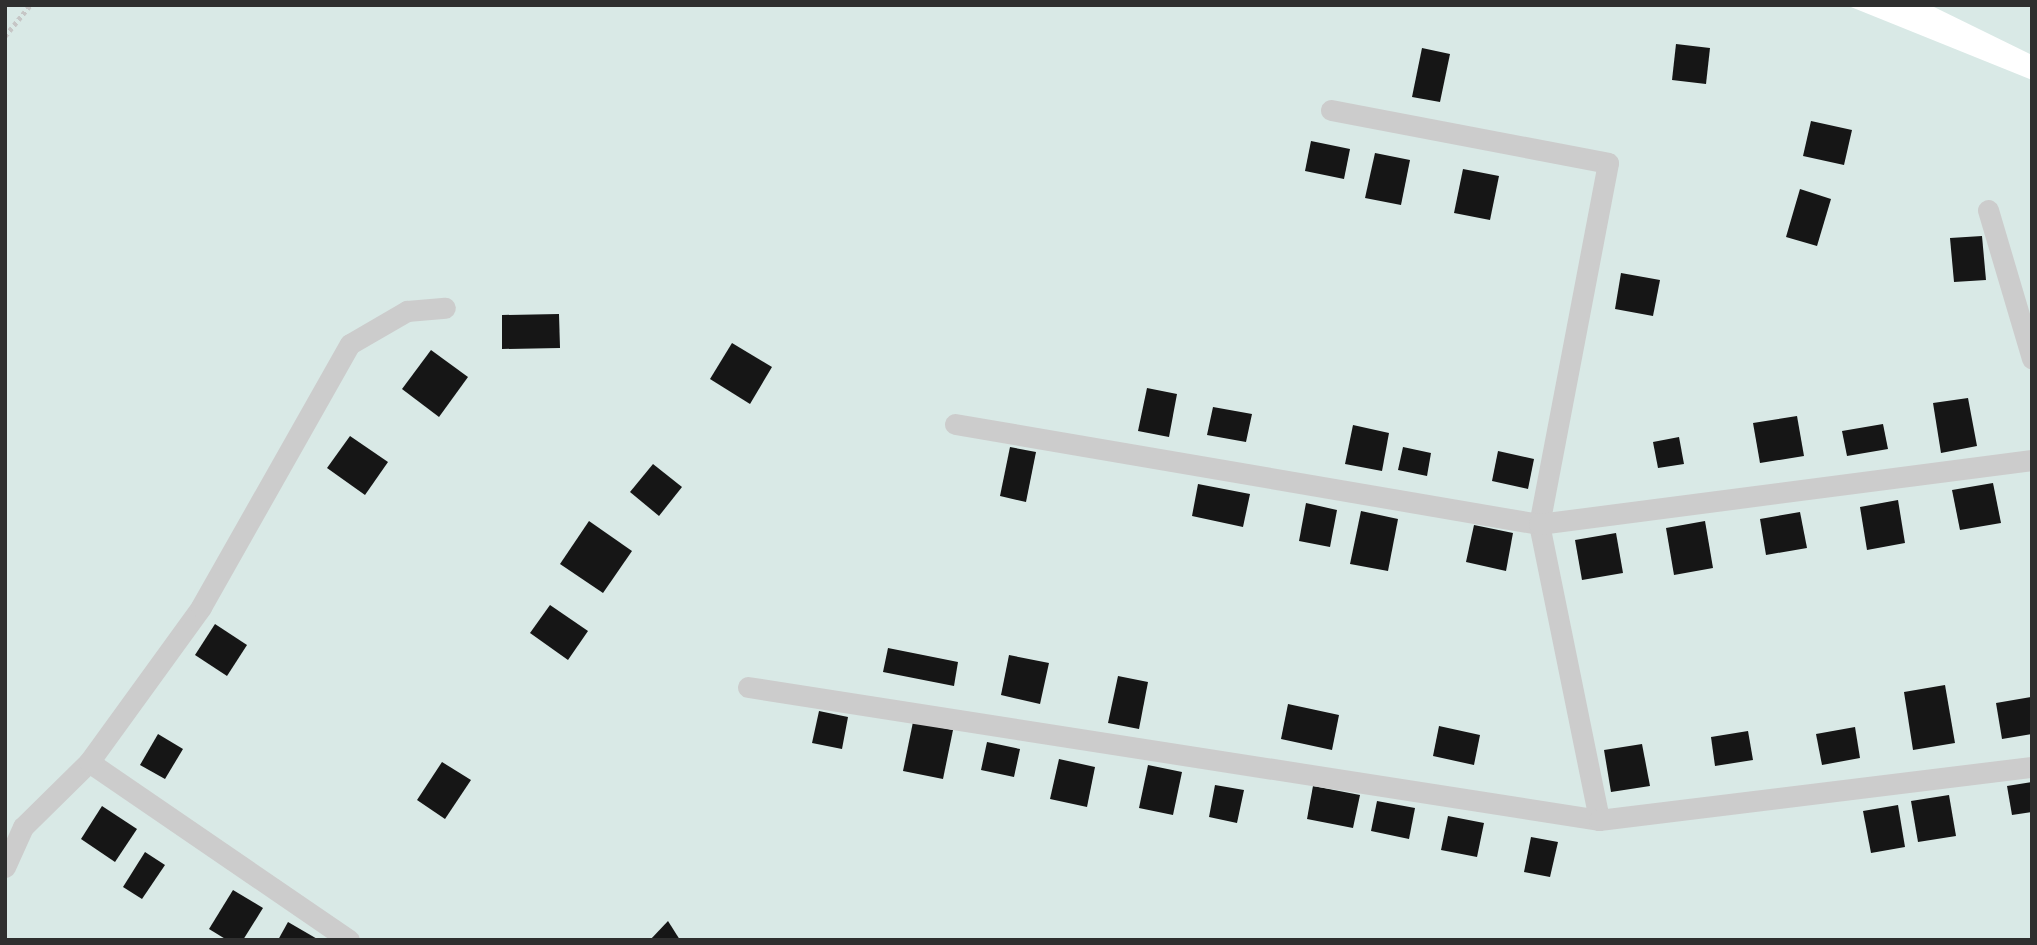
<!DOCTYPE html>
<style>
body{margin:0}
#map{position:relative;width:2037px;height:945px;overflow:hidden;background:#fff;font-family:"Sofia Sans Condensed",sans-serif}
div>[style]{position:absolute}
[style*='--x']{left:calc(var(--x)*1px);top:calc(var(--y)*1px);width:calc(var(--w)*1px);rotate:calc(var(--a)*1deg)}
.green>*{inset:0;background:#d9e9e6}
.building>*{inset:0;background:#161616}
.path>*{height:4.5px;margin-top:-2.25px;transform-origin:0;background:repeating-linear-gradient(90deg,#c6c6c6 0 3.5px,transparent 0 7px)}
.service>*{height:21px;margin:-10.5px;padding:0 10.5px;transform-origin:10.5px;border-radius:10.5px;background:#ccc}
span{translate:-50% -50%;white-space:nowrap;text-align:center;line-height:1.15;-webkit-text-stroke:7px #fff;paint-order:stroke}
.frame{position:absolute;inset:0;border:7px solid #2f2f2f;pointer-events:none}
</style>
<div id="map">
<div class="green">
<i style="clip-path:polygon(5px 5px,1846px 5px,2032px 80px,2032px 940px,5px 940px)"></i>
<i style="clip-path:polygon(1930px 5px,2032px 5px,2032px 55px)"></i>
</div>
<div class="building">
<i style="clip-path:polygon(1676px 44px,1710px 48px,1706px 84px,1672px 80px)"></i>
<i style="clip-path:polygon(1422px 48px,1450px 54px,1440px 102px,1412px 97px)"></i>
<i style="clip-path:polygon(1811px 121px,1852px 130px,1844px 165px,1803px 156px)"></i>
<i style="clip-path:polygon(1311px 141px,1350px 149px,1344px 179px,1305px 171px)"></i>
<i style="clip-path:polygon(1375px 153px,1410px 160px,1401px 205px,1365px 198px)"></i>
<i style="clip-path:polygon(1463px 169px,1499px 176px,1490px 220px,1454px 213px)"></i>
<i style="clip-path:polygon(1800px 189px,1831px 199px,1817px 246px,1786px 237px)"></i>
<i style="clip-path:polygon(1982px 236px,1986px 280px,1954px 282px,1950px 238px)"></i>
<i style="clip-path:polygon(1621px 273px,1660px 280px,1653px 316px,1615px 309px)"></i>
<i style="clip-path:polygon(559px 314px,560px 348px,502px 349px,502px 315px)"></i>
<i style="clip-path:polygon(732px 343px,772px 367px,750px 404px,710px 379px)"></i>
<i style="clip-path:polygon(431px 350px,468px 377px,439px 417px,402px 389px)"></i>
<i style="clip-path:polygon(1147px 388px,1177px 394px,1169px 437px,1138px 431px)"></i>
<i style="clip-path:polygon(1968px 398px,1977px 446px,1941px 453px,1933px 403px)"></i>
<i style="clip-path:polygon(1213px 407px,1252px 414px,1246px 442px,1207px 435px)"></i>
<i style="clip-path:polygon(1797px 416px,1804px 456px,1760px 463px,1753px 423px)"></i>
<i style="clip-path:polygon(1883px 424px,1888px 449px,1847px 456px,1842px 431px)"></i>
<i style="clip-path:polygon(1353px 425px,1389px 433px,1382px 471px,1345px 464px)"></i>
<i style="clip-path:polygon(350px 436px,388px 462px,365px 495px,327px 468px)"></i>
<i style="clip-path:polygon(1679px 437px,1684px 464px,1658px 468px,1653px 442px)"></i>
<i style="clip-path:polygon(1010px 447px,1036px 452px,1026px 502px,1000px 496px)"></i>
<i style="clip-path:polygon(1403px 447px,1431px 453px,1427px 476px,1398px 470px)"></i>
<i style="clip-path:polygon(1498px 451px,1534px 459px,1528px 489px,1492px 481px)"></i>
<i style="clip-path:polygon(653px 464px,682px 487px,659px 516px,630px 492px)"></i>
<i style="clip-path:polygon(1993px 483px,2001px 523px,1960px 530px,1952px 490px)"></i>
<i style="clip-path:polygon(1198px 484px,1250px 494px,1243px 527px,1192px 516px)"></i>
<i style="clip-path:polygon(1898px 500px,1905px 543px,1867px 550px,1860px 507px)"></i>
<i style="clip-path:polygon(1306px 503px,1337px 510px,1330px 547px,1299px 541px)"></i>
<i style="clip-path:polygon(1361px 511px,1398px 519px,1388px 571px,1350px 564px)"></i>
<i style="clip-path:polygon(1800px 512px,1807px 548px,1766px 555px,1760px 519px)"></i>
<i style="clip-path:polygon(589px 521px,632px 551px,603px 593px,560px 564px)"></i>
<i style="clip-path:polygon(1705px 521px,1713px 568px,1674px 575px,1666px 528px)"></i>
<i style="clip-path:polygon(1474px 525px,1513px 533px,1506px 571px,1466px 562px)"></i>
<i style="clip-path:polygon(1616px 533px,1623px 573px,1582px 580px,1575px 540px)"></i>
<i style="clip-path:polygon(550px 605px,588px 631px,568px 660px,530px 633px)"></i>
<i style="clip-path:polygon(215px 624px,247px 645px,227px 676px,195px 655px)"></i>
<i style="clip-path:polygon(888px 648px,958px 662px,954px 686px,883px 672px)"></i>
<i style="clip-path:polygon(1009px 655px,1049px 663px,1040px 704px,1001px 695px)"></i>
<i style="clip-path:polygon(1118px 676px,1148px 682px,1139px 729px,1108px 723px)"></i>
<i style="clip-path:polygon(1945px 685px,1955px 743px,1913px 750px,1904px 692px)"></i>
<i style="clip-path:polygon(2031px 697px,2032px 734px,2002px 739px,1996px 703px)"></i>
<i style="clip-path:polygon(1288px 704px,1339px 715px,1332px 750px,1281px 739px)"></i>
<i style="clip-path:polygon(819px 711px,848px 717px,842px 749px,812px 743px)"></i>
<i style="clip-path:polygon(913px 722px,953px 730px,943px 779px,903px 771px)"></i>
<i style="clip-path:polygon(1439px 726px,1480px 735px,1474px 765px,1433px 756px)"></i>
<i style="clip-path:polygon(1855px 727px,1860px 758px,1822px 765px,1816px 734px)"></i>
<i style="clip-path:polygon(1748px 731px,1753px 760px,1715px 766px,1711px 737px)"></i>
<i style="clip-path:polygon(158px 734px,183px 749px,165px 779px,140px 765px)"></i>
<i style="clip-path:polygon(987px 742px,1020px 749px,1014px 777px,981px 770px)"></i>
<i style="clip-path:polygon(1642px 744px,1650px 786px,1611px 792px,1604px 750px)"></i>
<i style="clip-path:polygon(1059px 759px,1095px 767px,1087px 807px,1050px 799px)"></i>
<i style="clip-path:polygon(442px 762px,471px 780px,445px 819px,417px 800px)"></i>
<i style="clip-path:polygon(1148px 765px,1182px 772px,1173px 815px,1139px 808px)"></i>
<i style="clip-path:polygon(2032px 782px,2032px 812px,2012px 815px,2007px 786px)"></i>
<i style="clip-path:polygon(1215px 785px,1244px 790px,1237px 823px,1209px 817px)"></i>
<i style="clip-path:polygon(1313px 786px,1360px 795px,1353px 828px,1307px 819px)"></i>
<i style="clip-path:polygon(1949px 795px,1956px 836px,1918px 842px,1911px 801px)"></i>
<i style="clip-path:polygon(1377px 801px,1415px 808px,1409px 839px,1371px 831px)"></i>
<i style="clip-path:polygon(1898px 805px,1905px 847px,1871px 853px,1863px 811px)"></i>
<i style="clip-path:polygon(102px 806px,137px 829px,115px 862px,81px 839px)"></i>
<i style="clip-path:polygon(1448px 816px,1484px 823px,1477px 857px,1441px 850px)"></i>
<i style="clip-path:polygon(1531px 837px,1558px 842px,1550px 877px,1524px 872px)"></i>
<i style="clip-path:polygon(145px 852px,165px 865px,142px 899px,123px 887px)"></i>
<i style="clip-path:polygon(233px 890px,263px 908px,243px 940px,227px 940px,209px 929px)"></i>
<i style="clip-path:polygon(668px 921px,680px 940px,650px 940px)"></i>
<i style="clip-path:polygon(288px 922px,319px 940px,278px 940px)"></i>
</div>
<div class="path">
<i style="--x:5;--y:36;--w:40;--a:-51"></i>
</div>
<div class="service">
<i style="--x:1331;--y:110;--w:282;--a:10.8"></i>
<i style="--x:1608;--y:163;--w:368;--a:100.8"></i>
<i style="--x:1539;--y:524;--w:302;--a:78.5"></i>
<i style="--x:1988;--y:210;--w:155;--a:73.5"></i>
<i style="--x:955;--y:424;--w:592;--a:9.72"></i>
<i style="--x:1539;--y:524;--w:497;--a:-7.4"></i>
<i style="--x:748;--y:687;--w:861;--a:8.88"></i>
<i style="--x:1599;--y:820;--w:436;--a:-7"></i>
<i style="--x:89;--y:762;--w:315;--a:34.4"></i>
<i style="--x:5;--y:867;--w:44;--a:-65.8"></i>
<i style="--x:23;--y:827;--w:93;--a:-44.6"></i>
<i style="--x:89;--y:762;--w:191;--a:-54.1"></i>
<i style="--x:201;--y:607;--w:302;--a:-60.5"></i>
<i style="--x:350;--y:344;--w:66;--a:-30.1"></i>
<i style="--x:407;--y:311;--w:38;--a:-5"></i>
</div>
<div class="frame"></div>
</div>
